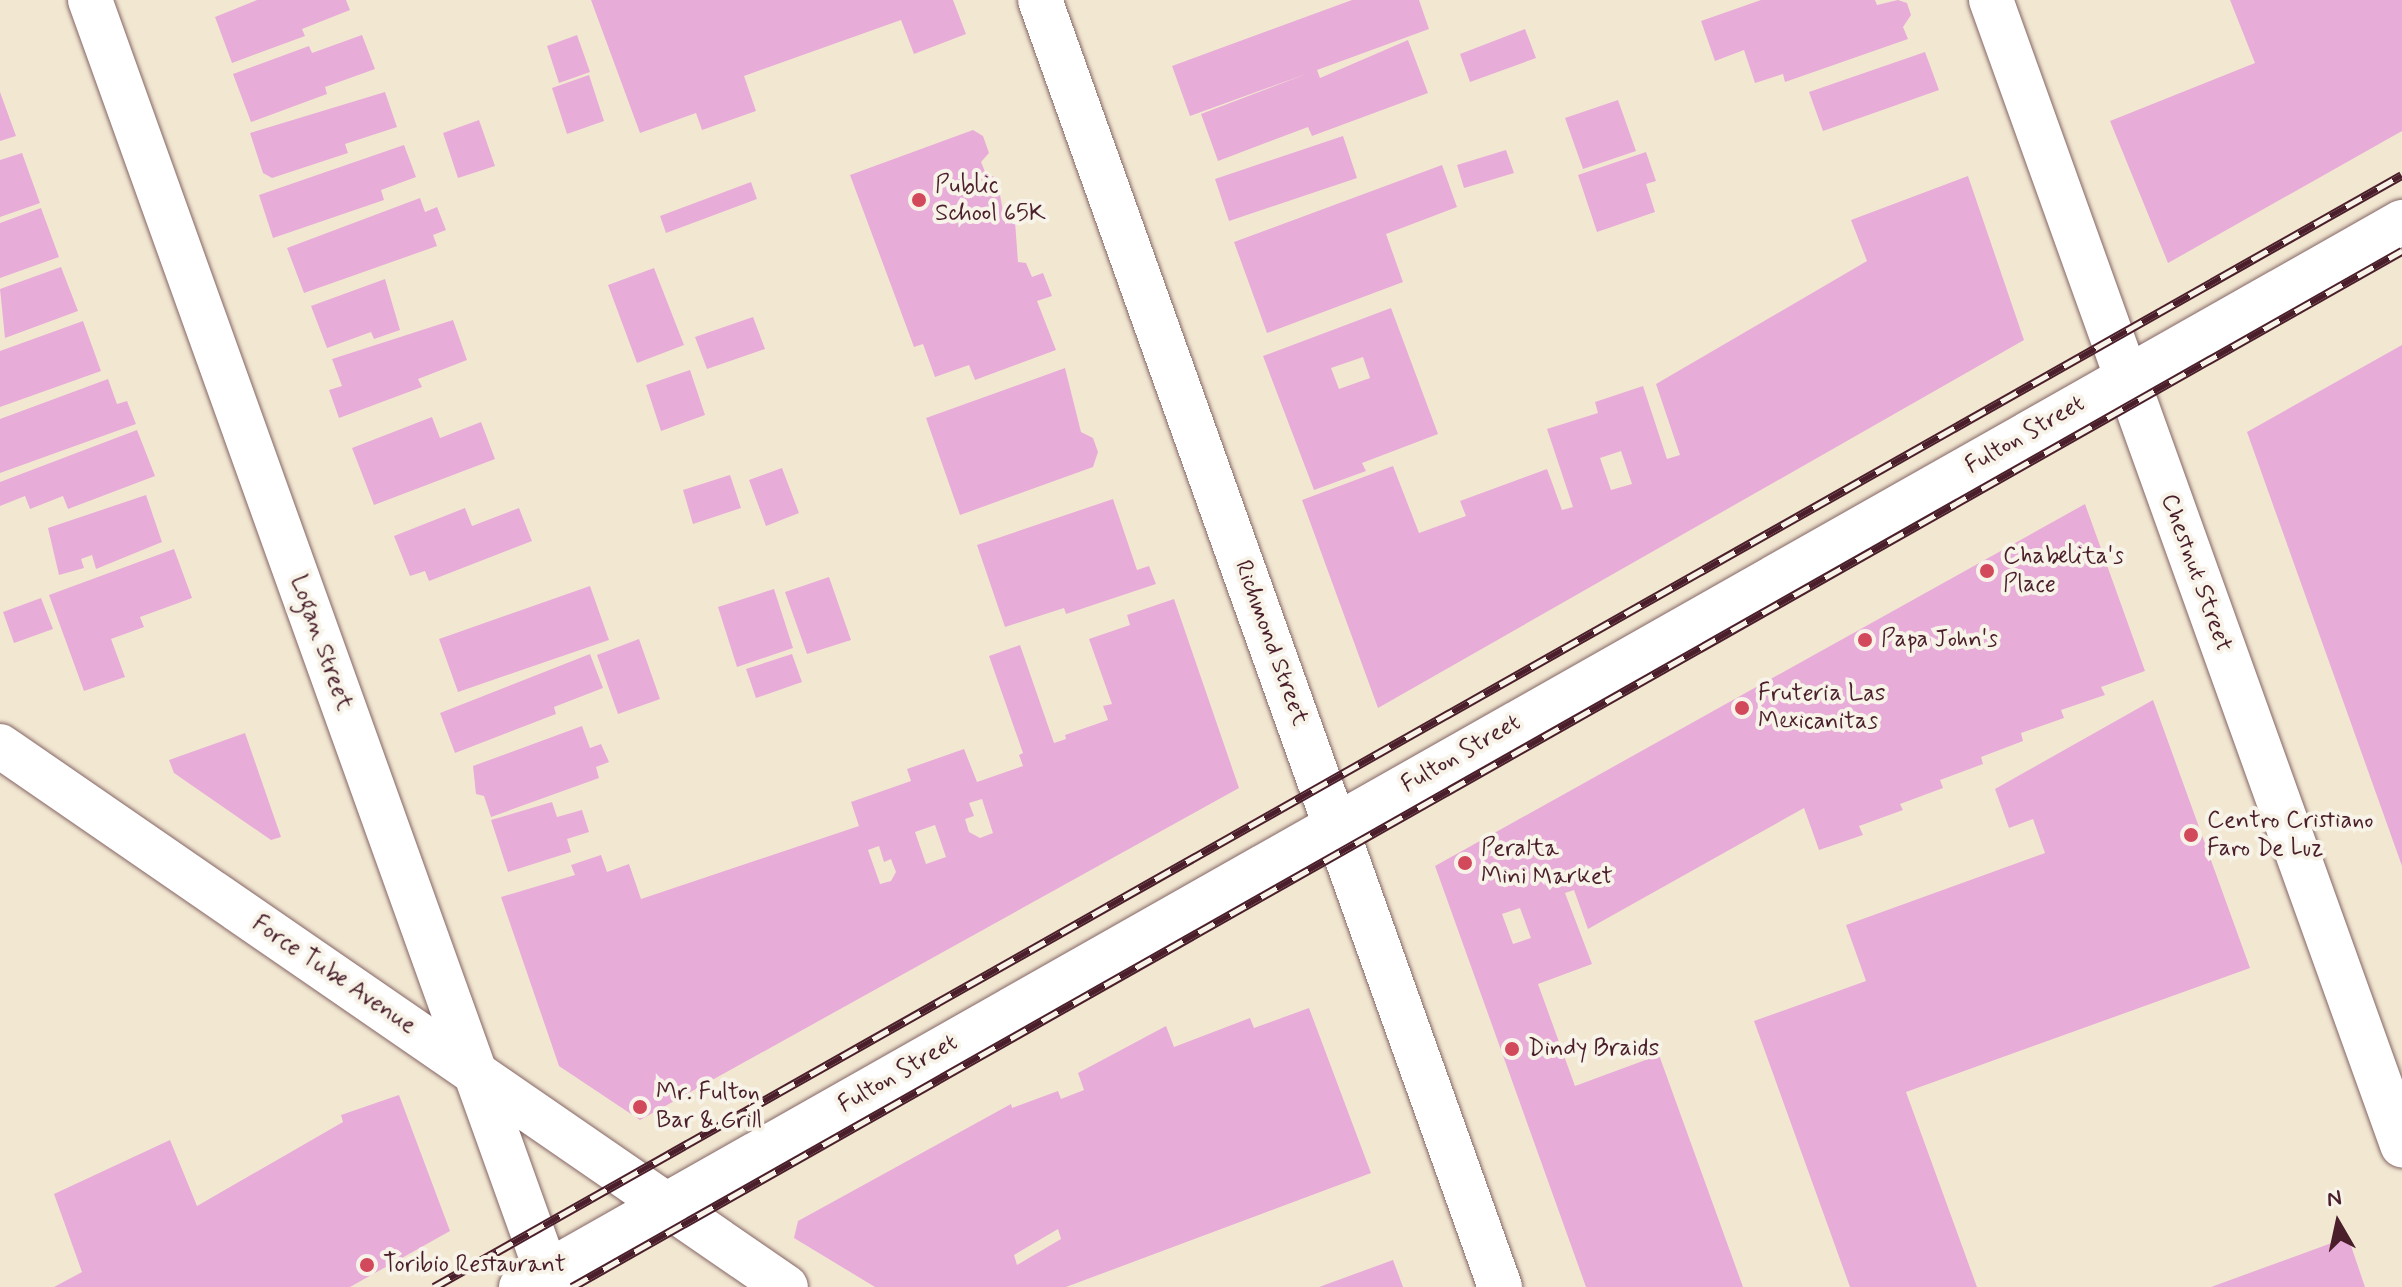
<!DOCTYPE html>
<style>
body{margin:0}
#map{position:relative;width:2402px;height:1287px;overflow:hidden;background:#f2e8d2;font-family:Mynerve,sans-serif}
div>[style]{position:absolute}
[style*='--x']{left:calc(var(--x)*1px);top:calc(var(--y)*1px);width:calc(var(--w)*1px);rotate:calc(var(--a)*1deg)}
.building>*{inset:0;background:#e8acd9}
.roads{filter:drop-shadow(0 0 2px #856565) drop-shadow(0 0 2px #856565)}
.minor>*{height:44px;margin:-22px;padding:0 22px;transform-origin:22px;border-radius:22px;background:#fff}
.rail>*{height:9px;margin-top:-4.5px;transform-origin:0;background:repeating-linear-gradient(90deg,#f7f3e8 0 18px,#4a1f2b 0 36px);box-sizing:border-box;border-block:2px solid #4a1f2b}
.dots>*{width:22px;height:22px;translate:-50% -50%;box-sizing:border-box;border:4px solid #f7f3e8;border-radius:50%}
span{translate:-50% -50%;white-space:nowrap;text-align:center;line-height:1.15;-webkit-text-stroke:8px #f7f3e8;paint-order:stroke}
.poi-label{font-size:24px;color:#4a1f2b}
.left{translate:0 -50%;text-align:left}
.street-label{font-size:24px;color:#4a1f2b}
.north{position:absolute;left:2298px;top:1183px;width:80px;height:80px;-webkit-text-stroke:6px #f7f3e8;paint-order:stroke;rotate:351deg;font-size:22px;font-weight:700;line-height:32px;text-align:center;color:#4a1f2b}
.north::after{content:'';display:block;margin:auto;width:28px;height:36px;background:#4a1f2b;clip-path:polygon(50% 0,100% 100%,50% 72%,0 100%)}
</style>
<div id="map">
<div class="building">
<i style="clip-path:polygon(257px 0,346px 0,350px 10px,302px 29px,305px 36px,232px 63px,215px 17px)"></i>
<i style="clip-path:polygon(591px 0,953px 0,966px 34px,914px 54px,901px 20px,744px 76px,756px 111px,702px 130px,696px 113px,640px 133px)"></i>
<i style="clip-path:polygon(1352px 0,1419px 0,1429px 29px,1317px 70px,1320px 78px,1408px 40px,1428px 93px,1312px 136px,1308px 127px,1218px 161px,1201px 114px,1309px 73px,1190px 116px,1172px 66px)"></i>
<i style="clip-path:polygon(1761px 0,1875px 0,1877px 5px,1898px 0,1907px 3px,1911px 15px,1903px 27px,1908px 39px,1785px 82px,1783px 74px,1755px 83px,1744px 50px,1715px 61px,1701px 21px)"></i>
<i style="clip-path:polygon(2230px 0,2402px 0,2402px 131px,2168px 263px,2110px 121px,2255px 63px)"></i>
<i style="clip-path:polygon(1525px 29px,1536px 58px,1470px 82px,1460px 54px)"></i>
<i style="clip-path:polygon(362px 35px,375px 69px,325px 87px,327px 94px,251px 122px,233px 74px,309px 46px,312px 53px)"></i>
<i style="clip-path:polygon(577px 35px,590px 72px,559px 83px,547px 46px)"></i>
<i style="clip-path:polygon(1925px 52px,1939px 90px,1823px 131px,1809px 92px)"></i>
<i style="clip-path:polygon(589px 75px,604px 121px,567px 134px,552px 88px)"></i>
<i style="clip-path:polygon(0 92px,16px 136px,0 141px)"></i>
<i style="clip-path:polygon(385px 92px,397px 127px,345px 144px,348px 153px,272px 178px,263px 173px,250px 133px)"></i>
<i style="clip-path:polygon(1618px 100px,1636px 151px,1583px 169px,1565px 118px)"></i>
<i style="clip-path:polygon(479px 120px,495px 166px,458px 178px,443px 133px)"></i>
<i style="clip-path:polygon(973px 130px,983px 136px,989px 153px,981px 162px,986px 174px,997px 178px,1004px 217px,1015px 221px,1018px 262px,1026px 263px,1032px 277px,1043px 273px,1052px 296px,1037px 301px,1056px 350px,975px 380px,969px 365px,935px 377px,923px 344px,914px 347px,850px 175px)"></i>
<i style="clip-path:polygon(1343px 136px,1357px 178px,1229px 221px,1215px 179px)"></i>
<i style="clip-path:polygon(404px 145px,416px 177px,381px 190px,384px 200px,273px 238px,259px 195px)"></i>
<i style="clip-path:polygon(1506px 150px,1514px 173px,1464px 188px,1457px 165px)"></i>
<i style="clip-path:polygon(1646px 152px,1656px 181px,1646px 184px,1655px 212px,1597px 232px,1578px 175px)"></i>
<i style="clip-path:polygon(22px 153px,40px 203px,0 217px,0 160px)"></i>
<i style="clip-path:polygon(1442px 165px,1457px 207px,1386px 234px,1403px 282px,1267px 333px,1234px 242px)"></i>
<i style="clip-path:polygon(evenodd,1968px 176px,2024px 340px,1378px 708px,1302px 500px,1393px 466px,1419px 533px,1466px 516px,1460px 501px,1547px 469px,1562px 510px,1573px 507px,1547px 429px,1598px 413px,1595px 402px,1643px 386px,1667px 459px,1680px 455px,1656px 384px,1867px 261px,1851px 220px,1968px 176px,1621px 451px,1632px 484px,1611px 490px,1600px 458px,1621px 451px)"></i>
<i style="clip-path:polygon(751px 182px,757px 199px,666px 233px,660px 216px)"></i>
<i style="clip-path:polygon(420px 198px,425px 212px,437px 207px,446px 230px,433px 235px,437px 246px,304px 293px,287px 248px)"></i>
<i style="clip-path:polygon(41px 208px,59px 257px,0 278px,0 223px)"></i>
<i style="clip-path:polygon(61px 267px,78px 311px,5px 338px,0 289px)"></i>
<i style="clip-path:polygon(654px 268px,684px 345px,637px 363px,608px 285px)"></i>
<i style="clip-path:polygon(385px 279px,400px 330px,374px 339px,371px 332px,327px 348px,311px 306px)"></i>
<i style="clip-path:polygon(evenodd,1391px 308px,1438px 434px,1362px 463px,1366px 471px,1314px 490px,1263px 356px,1391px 308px,1363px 357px,1370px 378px,1339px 389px,1331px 368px,1363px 357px)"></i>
<i style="clip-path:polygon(753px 317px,765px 349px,707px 369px,695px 337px)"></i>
<i style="clip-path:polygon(453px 320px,467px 360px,418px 379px,422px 387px,339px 418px,329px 390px,342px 386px,332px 359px)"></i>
<i style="clip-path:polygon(83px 321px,101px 371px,0 407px,0 351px)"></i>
<i style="clip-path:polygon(2402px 345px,2402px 866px,2247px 432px)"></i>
<i style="clip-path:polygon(1065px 368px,1081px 432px,1093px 438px,1098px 452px,1093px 467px,960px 515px,926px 418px)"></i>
<i style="clip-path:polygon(690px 370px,705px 415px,661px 431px,646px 385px)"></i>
<i style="clip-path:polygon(108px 379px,117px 404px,127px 401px,136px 424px,0 473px,0 419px)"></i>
<i style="clip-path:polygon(432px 417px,440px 438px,481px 422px,495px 459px,374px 505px,352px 448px)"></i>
<i style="clip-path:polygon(137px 430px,155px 476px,68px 509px,63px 496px,30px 509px,25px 496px,0 506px,0 482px)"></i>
<i style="clip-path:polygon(782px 468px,799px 513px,766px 526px,749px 480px)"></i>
<i style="clip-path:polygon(730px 475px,741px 508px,693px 524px,683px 490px)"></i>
<i style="clip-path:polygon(146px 495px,162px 542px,96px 569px,92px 555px,81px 559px,84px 568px,59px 575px,48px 528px)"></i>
<i style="clip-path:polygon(1113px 499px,1137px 570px,1149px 566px,1156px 584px,1066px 614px,1064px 608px,1005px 627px,977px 545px)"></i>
<i style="clip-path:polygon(evenodd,2085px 504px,2145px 671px,2101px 687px,2105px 695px,2061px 710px,2064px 718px,2021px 733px,2023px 741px,1981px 757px,1983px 764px,1940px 780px,1943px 788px,1900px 804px,1903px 810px,1859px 826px,1863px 835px,1819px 850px,1804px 808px,1588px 929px,1574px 890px,1565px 893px,1592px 964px,1538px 984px,1575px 1086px,1659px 1055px,1743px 1287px,1586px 1287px,1435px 866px,2085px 504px,1520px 908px,1531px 938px,1513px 944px,1502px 914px,1520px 908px)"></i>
<i style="clip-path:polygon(465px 508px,472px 526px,519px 508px,532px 541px,429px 581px,425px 571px,410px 576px,394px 536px)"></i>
<i style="clip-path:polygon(174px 549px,192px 598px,140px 617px,144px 627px,111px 639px,125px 677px,84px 691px,49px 595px)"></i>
<i style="clip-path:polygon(829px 577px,851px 640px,807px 654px,785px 592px)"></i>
<i style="clip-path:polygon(590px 586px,609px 640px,458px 692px,439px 639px)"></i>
<i style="clip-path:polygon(774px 589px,793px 648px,737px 667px,718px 607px)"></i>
<i style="clip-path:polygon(41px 598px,53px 629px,14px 643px,3px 612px)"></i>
<i style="clip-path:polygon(evenodd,1174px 599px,1239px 788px,640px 1120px,559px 1066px,501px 897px,575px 875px,571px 865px,601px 855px,607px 872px,629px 864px,641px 899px,859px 826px,851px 802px,911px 781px,907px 769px,964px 749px,977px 782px,1023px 766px,1019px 755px,1023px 753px,989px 656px,1020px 645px,1054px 743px,1066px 739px,1065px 735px,1108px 720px,1103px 706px,1112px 704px,1089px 639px,1130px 625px,1127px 615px,1174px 599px,982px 799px,993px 833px,980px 838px,969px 832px,965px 819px,974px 816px,969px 803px,982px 799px,1174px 599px,935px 825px,946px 857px,926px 864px,915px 832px,935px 825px,1174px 599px,879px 846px,884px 862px,891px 859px,896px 872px,891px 881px,880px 884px,868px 850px,879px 846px)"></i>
<i style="clip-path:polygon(639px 639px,660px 699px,618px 714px,597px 655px)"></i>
<i style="clip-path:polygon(590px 654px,603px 688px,554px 707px,556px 714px,455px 753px,440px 713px)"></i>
<i style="clip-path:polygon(792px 654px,802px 682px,756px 698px,746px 669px)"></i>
<i style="clip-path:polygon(2153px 700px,2250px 968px,1906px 1092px,1977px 1287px,1850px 1287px,1754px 1021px,1866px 981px,1846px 925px,2045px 853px,2033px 819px,2009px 828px,1995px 789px)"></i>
<i style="clip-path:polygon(582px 726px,590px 748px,601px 744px,609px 762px,596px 767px,599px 778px,491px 817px,484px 796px,476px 794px,473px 766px)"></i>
<i style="clip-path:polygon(245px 733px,281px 837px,271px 840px,174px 773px,169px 760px)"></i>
<i style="clip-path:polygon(552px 802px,557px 817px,582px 810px,589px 832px,567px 839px,571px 852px,508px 872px,491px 820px)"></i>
<i style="clip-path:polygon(evenodd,1309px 1008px,1371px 1173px,1066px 1287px,875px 1287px,794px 1238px,798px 1221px,1011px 1104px,1012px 1108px,1058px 1091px,1061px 1099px,1084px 1090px,1078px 1073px,1166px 1026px,1174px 1047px,1250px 1018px,1254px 1028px,1309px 1008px,1058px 1229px,1061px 1239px,1017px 1265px,1014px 1255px,1058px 1229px)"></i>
<i style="clip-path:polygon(399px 1095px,450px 1231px,350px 1287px,54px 1287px,82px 1272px,54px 1194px,170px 1140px,197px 1206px,343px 1122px,341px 1115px)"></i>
<i style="clip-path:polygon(2348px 1237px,2365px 1287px,2211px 1287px)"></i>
<i style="clip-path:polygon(1393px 1260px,1403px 1287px,1319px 1287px)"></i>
</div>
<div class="roads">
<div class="minor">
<i style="--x:90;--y:0;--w:1367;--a:70.25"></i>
<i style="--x:1040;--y:0;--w:1367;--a:70.33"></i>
<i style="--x:1991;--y:0;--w:1217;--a:70.25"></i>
<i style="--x:0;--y:746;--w:954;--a:34.54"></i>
<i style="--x:521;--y:1287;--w:2162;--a:-29.52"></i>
</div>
</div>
<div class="rail">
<i style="--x:434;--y:1287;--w:2260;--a:-29.47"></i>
<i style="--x:572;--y:1287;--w:2103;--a:-29.52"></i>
</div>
<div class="dots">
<i style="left:919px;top:200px;background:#d1495b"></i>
<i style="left:1987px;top:571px;background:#d1495b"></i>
<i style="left:1865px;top:640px;background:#d1495b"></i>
<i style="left:1742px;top:708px;background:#d1495b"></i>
<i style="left:2191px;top:835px;background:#d1495b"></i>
<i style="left:1465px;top:863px;background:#d1495b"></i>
<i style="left:1512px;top:1049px;background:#d1495b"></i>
<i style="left:640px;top:1107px;background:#d1495b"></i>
<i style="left:367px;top:1265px;background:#d1495b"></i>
</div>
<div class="poi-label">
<span class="left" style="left:935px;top:200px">Public<br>School 65K</span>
<span class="left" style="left:2003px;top:571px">Chabelita's<br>Place</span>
<span class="left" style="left:1881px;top:640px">Papa John's</span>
<span class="left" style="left:1758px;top:708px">Fruteria Las<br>Mexicanitas</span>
<span class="left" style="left:2207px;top:835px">Centro Cristiano<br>Faro De Luz</span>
<span class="left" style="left:1481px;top:863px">Peralta<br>Mini Market</span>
<span class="left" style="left:1528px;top:1049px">Dindy Braids</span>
<span class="left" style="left:656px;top:1107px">Mr. Fulton<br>Bar &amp; Grill</span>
<span class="left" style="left:383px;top:1265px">Toribio Restaurant</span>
</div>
<div class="street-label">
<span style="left:2025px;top:435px;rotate:-30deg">Fulton Street</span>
<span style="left:2196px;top:573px;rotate:70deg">Chestnut Street</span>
<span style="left:321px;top:643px;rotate:70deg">Logan Street</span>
<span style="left:1271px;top:643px;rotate:70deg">Richmond Street</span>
<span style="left:1461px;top:754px;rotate:-30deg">Fulton Street</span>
<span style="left:334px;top:975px;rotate:34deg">Force Tube Avenue</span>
<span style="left:898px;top:1074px;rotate:-30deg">Fulton Street</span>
</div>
<div class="north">N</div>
</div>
